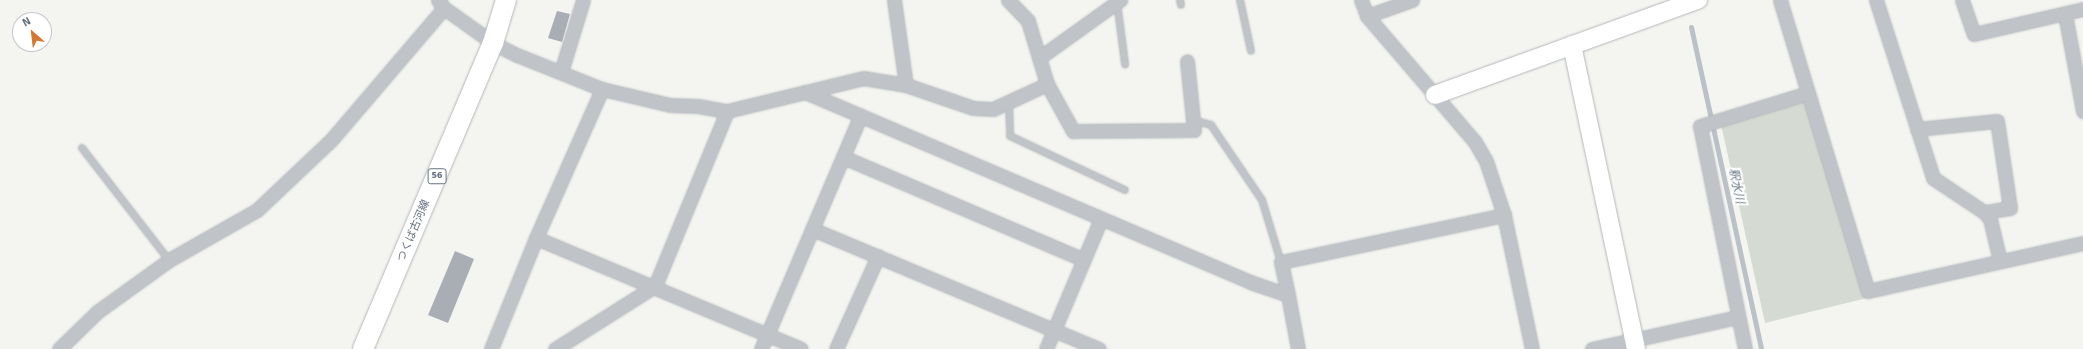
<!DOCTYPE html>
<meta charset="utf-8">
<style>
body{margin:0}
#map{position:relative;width:2083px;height:349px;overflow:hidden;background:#f4f5f1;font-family:Signika,"Noto Sans JP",sans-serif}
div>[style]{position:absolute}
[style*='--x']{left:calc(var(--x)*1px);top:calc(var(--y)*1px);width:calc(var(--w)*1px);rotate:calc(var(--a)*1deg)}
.green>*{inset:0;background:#d5dbd3}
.stream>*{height:5px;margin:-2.5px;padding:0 2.5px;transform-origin:2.5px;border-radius:2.5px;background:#bac2c8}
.building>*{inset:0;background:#a9aeb5}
.roads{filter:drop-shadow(0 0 1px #b3b6bb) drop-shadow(0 0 1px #b3b6bb)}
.lane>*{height:6px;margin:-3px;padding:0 3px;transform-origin:3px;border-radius:3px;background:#c0c3c7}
.street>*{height:13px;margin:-6.5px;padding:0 6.5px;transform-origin:6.5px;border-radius:6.5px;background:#c0c3c7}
.secondary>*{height:18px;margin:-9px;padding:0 9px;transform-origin:9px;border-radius:9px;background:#fff}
.primary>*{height:20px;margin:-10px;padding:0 10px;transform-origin:10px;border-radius:10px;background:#fff}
span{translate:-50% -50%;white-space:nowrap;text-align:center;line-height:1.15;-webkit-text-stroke:4px #fff;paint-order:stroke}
.shield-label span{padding:1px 3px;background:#fff;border:1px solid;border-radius:3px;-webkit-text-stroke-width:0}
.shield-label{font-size:10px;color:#667080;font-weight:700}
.street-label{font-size:11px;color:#667080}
.water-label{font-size:12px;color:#677784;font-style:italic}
.north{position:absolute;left:12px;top:12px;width:40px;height:40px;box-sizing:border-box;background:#fff;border:1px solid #c2c6cc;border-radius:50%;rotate:332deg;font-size:11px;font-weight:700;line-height:16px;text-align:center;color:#667080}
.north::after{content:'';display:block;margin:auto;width:14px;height:18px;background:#d57631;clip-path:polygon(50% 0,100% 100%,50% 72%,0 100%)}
</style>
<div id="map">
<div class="green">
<i style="clip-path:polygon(1810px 98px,1867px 298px,1765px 323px,1720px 120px)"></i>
</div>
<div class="stream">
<i style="--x:1691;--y:27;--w:330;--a:77.7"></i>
</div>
<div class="building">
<i style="clip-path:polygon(557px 11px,570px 14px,562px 42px,548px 38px)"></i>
<i style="clip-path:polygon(455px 251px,474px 259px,448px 323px,428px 315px)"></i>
</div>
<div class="roads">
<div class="lane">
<i style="--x:1180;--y:0;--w:5;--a:79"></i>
<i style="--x:1240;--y:0;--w:52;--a:77.8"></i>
<i style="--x:1117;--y:2;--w:63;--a:82.6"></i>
<i style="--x:1009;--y:102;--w:34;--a:88"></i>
<i style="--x:1010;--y:136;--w:127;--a:25.2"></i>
<i style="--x:1193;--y:120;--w:19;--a:16"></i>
<i style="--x:1211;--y:125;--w:91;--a:55.8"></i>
<i style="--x:1262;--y:200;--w:65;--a:73"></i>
<i style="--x:82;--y:148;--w:142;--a:52.2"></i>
</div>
<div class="street">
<i style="--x:438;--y:0;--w:10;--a:53"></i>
<i style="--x:444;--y:8;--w:60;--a:35.5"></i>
<i style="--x:493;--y:43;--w:27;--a:27"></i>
<i style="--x:517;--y:55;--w:92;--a:21.8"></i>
<i style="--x:602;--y:89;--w:70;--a:13.2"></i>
<i style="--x:670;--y:105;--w:28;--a:2"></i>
<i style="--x:698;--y:106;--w:29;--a:10"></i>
<i style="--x:727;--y:111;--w:140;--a:-13.6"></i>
<i style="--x:863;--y:78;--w:44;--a:9.2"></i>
<i style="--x:906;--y:85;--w:71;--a:18.9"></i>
<i style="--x:973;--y:108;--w:20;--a:3"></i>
<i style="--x:993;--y:109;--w:60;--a:-24.8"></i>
<i style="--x:894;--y:0;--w:86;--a:82"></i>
<i style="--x:1008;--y:0;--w:29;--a:46"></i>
<i style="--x:1028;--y:21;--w:66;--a:73.2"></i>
<i style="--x:1047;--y:84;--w:54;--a:61"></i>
<i style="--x:1073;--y:131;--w:121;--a:-0.5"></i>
<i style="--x:1194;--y:130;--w:69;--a:-95.8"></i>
<i style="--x:1361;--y:0;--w:17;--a:69"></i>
<i style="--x:1367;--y:16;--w:166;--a:49.4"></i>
<i style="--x:1475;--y:142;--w:22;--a:60"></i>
<i style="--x:1486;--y:161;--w:57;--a:71.6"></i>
<i style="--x:1504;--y:215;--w:137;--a:78.2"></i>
<i style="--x:1780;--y:0;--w:304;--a:73.2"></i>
<i style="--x:1868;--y:291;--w:220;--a:-12.6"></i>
<i style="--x:1876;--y:0;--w:187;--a:72.2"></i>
<i style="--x:1933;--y:178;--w:61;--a:33.7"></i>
<i style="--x:1984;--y:212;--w:9;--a:49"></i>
<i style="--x:1990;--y:219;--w:43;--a:76.6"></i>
<i style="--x:1962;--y:0;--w:36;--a:71"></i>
<i style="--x:1974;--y:34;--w:112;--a:-12.9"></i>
<i style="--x:2065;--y:14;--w:99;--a:79.5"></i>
<i style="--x:1367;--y:16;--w:48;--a:-19.6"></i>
<i style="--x:1039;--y:58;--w:100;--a:-35.6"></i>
<i style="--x:561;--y:72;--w:75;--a:-73"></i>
<i style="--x:805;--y:92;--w:484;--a:23.1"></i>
<i style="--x:1250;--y:282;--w:40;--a:18.9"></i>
<i style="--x:1288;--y:295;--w:55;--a:79.5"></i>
<i style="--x:1917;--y:129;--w:80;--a:-5.7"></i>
<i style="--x:1997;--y:121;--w:88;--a:81.5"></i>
<i style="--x:2010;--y:208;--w:26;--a:171"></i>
<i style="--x:843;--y:157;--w:260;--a:23.1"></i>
<i style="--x:812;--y:229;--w:311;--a:22.7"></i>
<i style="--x:536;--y:238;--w:287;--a:22.7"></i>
<i style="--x:1288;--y:295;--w:34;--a:-102"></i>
<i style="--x:1281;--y:262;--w:228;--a:-11.9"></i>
<i style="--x:59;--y:349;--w:53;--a:-44.2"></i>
<i style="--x:97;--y:312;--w:89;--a:-35.8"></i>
<i style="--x:169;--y:260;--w:101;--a:-29.6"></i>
<i style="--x:257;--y:210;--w:103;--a:-43.4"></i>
<i style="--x:332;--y:139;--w:172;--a:-49.5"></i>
<i style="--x:491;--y:349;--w:120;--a:-67.9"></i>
<i style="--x:536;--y:238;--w:163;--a:-66.1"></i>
<i style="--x:555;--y:349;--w:118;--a:-32.2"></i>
<i style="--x:655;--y:286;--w:189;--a:-67.6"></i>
<i style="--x:761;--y:349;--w:254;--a:-66.9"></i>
<i style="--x:836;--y:349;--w:102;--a:-65.7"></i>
<i style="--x:1046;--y:349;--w:141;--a:-67.1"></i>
<i style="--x:1592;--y:349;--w:149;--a:-12.4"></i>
<i style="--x:1745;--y:349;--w:227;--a:-101.4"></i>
<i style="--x:1700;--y:126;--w:113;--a:-17"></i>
</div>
<div class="secondary">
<i style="--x:1572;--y:45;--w:311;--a:78.1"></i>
<i style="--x:1435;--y:95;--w:280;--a:-19.9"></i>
</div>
<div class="primary">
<i style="--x:363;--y:349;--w:332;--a:-67"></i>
<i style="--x:493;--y:43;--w:45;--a:-73.2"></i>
</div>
</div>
<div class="shield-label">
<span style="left:437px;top:176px">56</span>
</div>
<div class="street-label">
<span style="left:414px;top:231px;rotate:-67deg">つくば古河線</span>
</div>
<div class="water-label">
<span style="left:1736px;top:186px;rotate:78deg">釈水川</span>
</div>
<div class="north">N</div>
</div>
